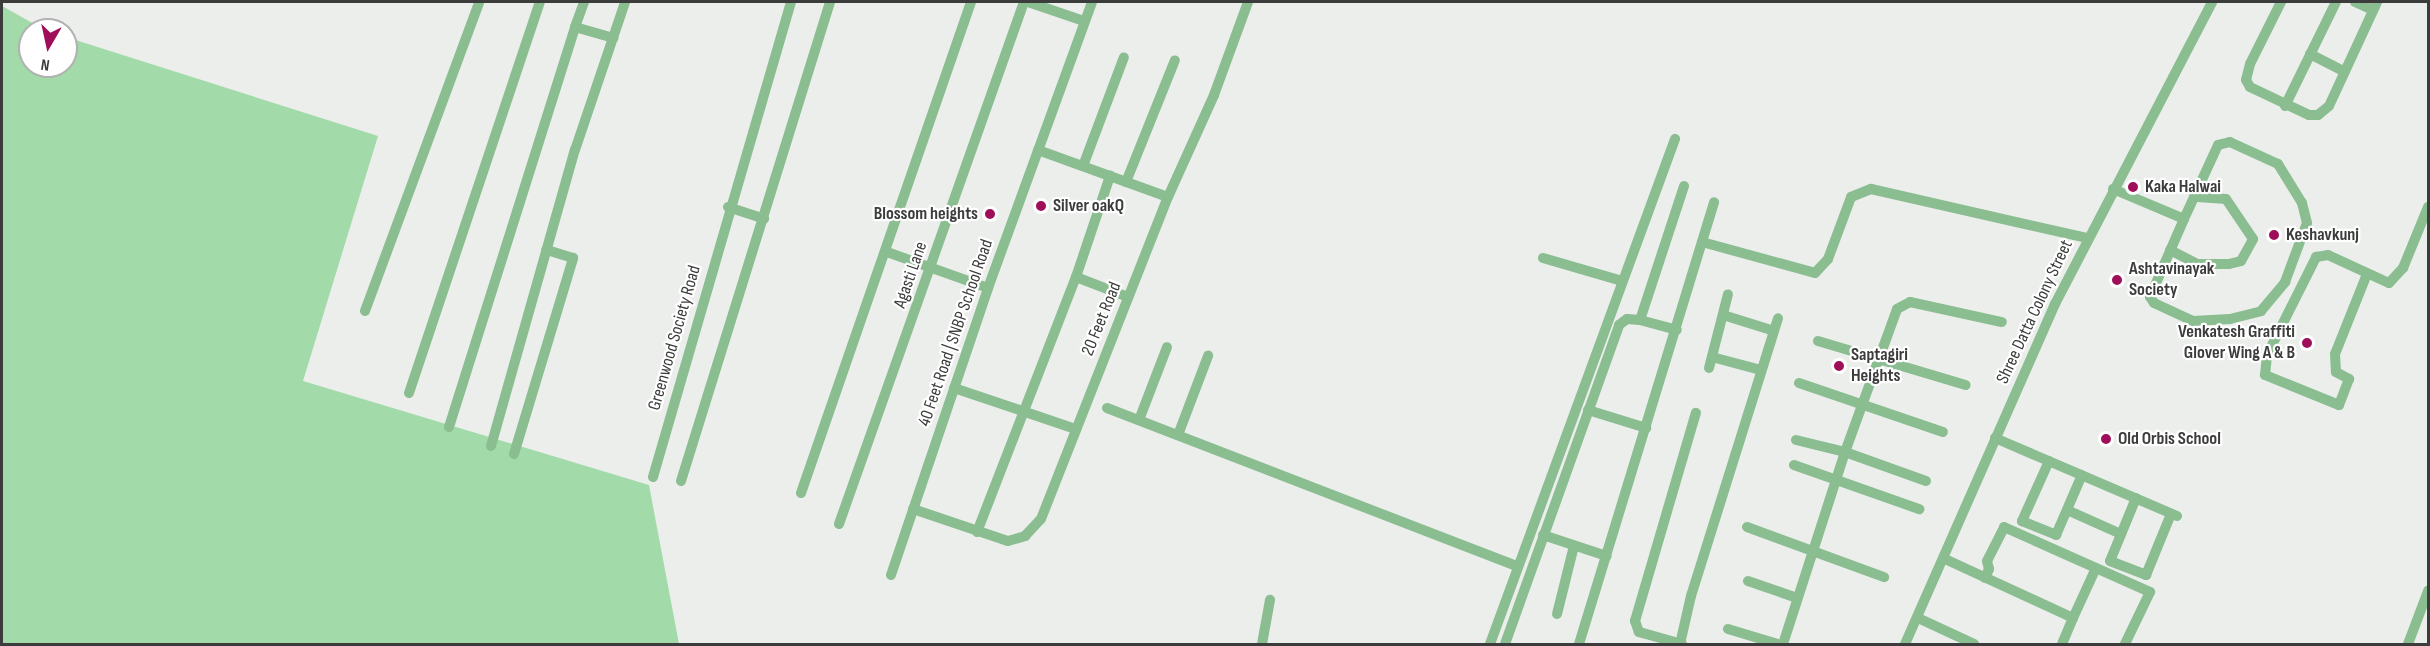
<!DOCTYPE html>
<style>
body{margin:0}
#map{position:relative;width:2430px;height:646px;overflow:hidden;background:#ebeeeb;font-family:"Sofia Sans Condensed",sans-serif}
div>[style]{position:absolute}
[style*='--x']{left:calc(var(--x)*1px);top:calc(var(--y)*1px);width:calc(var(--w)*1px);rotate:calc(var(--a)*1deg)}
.green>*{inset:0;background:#a2dba9}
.minor>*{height:10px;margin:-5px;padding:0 5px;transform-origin:5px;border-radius:5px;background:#8abd90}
.dots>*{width:16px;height:16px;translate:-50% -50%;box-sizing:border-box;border:3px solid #fff;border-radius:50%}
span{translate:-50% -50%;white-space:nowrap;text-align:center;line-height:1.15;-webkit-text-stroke:4.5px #fff;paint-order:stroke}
.poi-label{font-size:18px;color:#3b3c3b;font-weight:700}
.left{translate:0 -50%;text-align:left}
.right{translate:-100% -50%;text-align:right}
.street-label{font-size:18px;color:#3b3c3b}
.frame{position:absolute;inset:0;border:3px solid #3b3c3b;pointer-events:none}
.north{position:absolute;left:18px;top:18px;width:60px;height:60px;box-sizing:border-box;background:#fff;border:2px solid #b1b1b1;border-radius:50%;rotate:189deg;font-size:16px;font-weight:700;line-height:24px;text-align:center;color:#3b3c3b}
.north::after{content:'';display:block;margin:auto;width:21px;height:27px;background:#9f0e58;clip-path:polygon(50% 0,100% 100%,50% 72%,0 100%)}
</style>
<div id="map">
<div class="green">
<i style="clip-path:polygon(2px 6px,45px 30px,30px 30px,30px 66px,66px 66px,66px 37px,378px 136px,303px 381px,649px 485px,679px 644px,2px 644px)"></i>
</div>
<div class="minor">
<i style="--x:1028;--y:2;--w:59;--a:18.7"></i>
<i style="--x:2281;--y:2;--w:69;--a:116.6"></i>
<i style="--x:2250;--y:64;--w:16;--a:104"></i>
<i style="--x:2246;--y:80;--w:8;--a:60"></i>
<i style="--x:2250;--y:87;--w:65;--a:25.4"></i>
<i style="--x:2309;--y:115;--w:9;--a:0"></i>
<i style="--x:2318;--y:115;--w:14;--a:-39"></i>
<i style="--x:2329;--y:106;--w:115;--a:-65.2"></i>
<i style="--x:2355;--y:2;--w:20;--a:24"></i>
<i style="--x:575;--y:27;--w:27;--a:-70"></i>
<i style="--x:2310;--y:54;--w:39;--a:27"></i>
<i style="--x:2285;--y:106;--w:116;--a:-63.9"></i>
<i style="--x:1038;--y:150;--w:138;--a:19.9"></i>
<i style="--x:1083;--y:166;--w:116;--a:-69.4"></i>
<i style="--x:1126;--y:182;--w:131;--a:-68.1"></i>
<i style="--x:2113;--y:189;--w:77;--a:22.9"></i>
<i style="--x:2184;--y:219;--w:85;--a:113.6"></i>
<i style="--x:2150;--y:297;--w:7;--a:56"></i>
<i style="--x:2154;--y:303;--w:43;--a:24.8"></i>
<i style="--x:2193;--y:321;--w:37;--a:-3"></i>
<i style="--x:2230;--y:319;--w:32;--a:-14"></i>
<i style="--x:2261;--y:311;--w:38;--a:-50"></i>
<i style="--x:2285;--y:282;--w:63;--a:-69.6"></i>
<i style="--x:2307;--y:223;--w:21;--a:-104"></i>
<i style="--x:2302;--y:203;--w:46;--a:-121.6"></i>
<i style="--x:2278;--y:164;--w:53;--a:-155.4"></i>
<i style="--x:2230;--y:142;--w:12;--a:166"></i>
<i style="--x:2218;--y:145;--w:81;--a:114.7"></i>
<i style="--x:728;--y:207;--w:38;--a:18"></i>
<i style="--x:1702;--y:242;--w:117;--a:15.3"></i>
<i style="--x:1815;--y:273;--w:19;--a:-47"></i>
<i style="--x:1828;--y:259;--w:66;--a:-69.6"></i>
<i style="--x:1851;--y:197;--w:22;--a:-22"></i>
<i style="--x:1871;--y:189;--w:221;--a:12.8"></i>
<i style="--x:2170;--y:250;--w:30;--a:27"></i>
<i style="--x:2197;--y:264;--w:32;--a:0"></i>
<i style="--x:2229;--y:264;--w:12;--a:-14"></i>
<i style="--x:2241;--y:261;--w:25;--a:-61"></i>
<i style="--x:2253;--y:239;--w:48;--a:-124"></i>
<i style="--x:2226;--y:199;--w:32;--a:-176"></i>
<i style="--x:887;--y:252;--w:107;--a:19.6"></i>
<i style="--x:1543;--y:258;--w:82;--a:16.2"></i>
<i style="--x:2367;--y:274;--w:86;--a:111.8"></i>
<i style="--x:2335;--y:354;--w:18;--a:87"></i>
<i style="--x:2336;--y:372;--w:15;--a:28"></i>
<i style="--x:2349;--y:379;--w:28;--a:111"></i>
<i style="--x:2339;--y:405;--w:80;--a:-157.9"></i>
<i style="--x:2265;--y:375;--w:20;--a:-84"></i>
<i style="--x:2267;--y:355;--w:110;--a:-63.4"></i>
<i style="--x:2316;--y:257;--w:12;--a:-9"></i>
<i style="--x:2328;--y:255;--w:67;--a:24.7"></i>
<i style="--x:2389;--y:283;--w:21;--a:-47"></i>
<i style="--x:2403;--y:268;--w:66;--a:-67.7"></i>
<i style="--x:1076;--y:277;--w:56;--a:21"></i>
<i style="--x:365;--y:311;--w:329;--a:-69.7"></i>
<i style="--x:1723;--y:315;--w:53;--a:17.4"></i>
<i style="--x:1640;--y:320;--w:141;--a:-71.8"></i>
<i style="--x:1818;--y:341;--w:154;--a:16.6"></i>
<i style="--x:1712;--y:357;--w:51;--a:14.9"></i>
<i style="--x:1709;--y:368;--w:76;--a:-75.6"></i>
<i style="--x:1799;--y:383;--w:152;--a:18.8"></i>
<i style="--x:954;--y:388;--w:129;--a:18.6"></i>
<i style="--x:409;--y:393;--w:412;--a:-71.5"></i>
<i style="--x:1107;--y:408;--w:439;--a:21.1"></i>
<i style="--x:1588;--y:410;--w:61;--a:17.2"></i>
<i style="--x:1139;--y:420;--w:78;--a:-69"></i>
<i style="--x:449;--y:427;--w:419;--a:-72.5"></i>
<i style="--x:575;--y:27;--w:40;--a:16"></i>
<i style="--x:1178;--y:435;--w:85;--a:-69.2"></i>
<i style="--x:1995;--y:438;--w:198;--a:23.2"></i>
<i style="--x:1796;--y:440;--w:50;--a:13.8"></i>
<i style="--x:1845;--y:452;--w:86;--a:19.7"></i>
<i style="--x:491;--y:446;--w:308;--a:-74.2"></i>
<i style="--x:575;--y:150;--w:156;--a:-71.3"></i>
<i style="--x:514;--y:454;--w:205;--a:-73.2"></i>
<i style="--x:573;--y:258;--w:28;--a:-163"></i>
<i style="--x:2049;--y:461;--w:66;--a:114.2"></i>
<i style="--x:2022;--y:521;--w:37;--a:22"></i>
<i style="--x:2056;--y:535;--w:65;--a:-66.6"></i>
<i style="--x:1794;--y:465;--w:133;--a:19.4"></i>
<i style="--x:653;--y:477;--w:495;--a:-73.8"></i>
<i style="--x:681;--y:481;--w:502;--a:-72.72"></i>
<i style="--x:801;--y:493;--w:520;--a:-70.9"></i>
<i style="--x:2136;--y:498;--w:68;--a:112.4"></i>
<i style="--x:2110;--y:561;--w:39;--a:21"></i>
<i style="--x:2146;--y:575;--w:66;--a:-67.7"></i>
<i style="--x:913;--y:509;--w:100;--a:18.6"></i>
<i style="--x:1008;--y:541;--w:18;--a:-16"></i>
<i style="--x:1025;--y:536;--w:23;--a:-47"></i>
<i style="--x:1041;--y:519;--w:346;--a:-68.5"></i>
<i style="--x:1168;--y:197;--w:112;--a:-65.7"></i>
<i style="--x:1214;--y:95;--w:99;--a:-69.9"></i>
<i style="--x:2067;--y:510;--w:59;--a:24"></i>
<i style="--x:839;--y:524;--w:554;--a:-70.49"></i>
<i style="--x:1747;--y:527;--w:146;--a:20.1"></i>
<i style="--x:977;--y:532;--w:274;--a:-68.8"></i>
<i style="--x:1076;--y:277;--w:107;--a:-71.4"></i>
<i style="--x:1543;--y:535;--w:67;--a:18.2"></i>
<i style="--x:1945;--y:559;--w:141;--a:24.7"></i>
<i style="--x:2073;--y:618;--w:28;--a:113"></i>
<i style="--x:891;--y:575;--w:303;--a:-71.3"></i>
<i style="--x:988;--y:288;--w:304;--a:-70"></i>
<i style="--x:1985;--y:578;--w:10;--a:-66"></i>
<i style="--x:1989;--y:569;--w:8;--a:-104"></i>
<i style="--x:1987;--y:561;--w:38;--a:-63"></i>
<i style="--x:2004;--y:527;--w:160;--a:24"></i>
<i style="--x:2150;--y:592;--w:58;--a:115.7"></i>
<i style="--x:1748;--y:581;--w:52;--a:19.1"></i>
<i style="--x:1557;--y:614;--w:70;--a:-76"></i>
<i style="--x:1918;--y:618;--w:62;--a:24.9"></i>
<i style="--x:2073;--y:618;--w:55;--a:-65.3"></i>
<i style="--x:1728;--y:629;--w:52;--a:16.7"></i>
<i style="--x:1262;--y:644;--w:45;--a:-79.7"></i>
<i style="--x:1490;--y:644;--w:538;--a:-69.88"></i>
<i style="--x:1505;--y:644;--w:339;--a:-70.3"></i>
<i style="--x:1619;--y:325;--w:10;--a:-37"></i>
<i style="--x:1627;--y:319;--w:13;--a:4"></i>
<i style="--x:1640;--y:320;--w:38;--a:15"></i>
<i style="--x:1579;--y:644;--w:462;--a:-73"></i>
<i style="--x:1680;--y:644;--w:49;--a:-77.1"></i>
<i style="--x:1691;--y:596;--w:291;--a:-72.6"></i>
<i style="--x:1682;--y:644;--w:45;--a:-164.4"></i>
<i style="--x:1639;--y:632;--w:12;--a:-110"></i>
<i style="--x:1635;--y:621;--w:217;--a:-73.7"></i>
<i style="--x:1783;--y:644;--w:202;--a:-72.1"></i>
<i style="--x:1845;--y:452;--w:152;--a:-70"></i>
<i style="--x:1897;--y:309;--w:15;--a:-28"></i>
<i style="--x:1910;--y:302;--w:94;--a:12.3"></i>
<i style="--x:1905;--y:644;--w:372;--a:-66.2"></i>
<i style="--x:2055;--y:304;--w:340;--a:-62.5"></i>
<i style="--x:2408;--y:644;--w:57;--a:-69.3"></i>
</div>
<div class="dots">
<i style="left:2133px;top:187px;background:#9f0e58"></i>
<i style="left:1041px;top:206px;background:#9f0e58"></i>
<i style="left:990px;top:214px;background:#9f0e58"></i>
<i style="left:2274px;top:235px;background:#9f0e58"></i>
<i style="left:2117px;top:280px;background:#9f0e58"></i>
<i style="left:2307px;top:343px;background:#9f0e58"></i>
<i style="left:1839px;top:366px;background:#9f0e58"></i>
<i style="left:2106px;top:439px;background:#9f0e58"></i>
</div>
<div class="poi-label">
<span class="left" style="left:2145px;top:187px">Kaka Halwai</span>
<span class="left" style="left:1053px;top:206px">Silver oakQ</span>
<span class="right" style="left:978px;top:214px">Blossom heights</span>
<span class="left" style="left:2286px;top:235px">Keshavkunj</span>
<span class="left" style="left:2129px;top:280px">Ashtavinayak<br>Society</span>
<span class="right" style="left:2295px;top:343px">Venkatesh Graffiti<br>Glover Wing A &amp; B</span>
<span class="left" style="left:1851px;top:366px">Saptagiri<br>Heights</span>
<span class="left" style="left:2118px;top:439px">Old Orbis School</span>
</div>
<div class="street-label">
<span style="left:911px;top:275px;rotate:-71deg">Agasti Lane</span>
<span style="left:2035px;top:312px;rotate:-65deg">Shree Datta Colony Street</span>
<span style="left:1102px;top:319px;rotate:-68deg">20 Feet Road</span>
<span style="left:956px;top:333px;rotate:-71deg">40 Feet Road | SNBP School Road</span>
<span style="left:675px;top:338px;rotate:-74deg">Greenwood Society Road</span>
</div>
<div class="frame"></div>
<div class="north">N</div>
</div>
